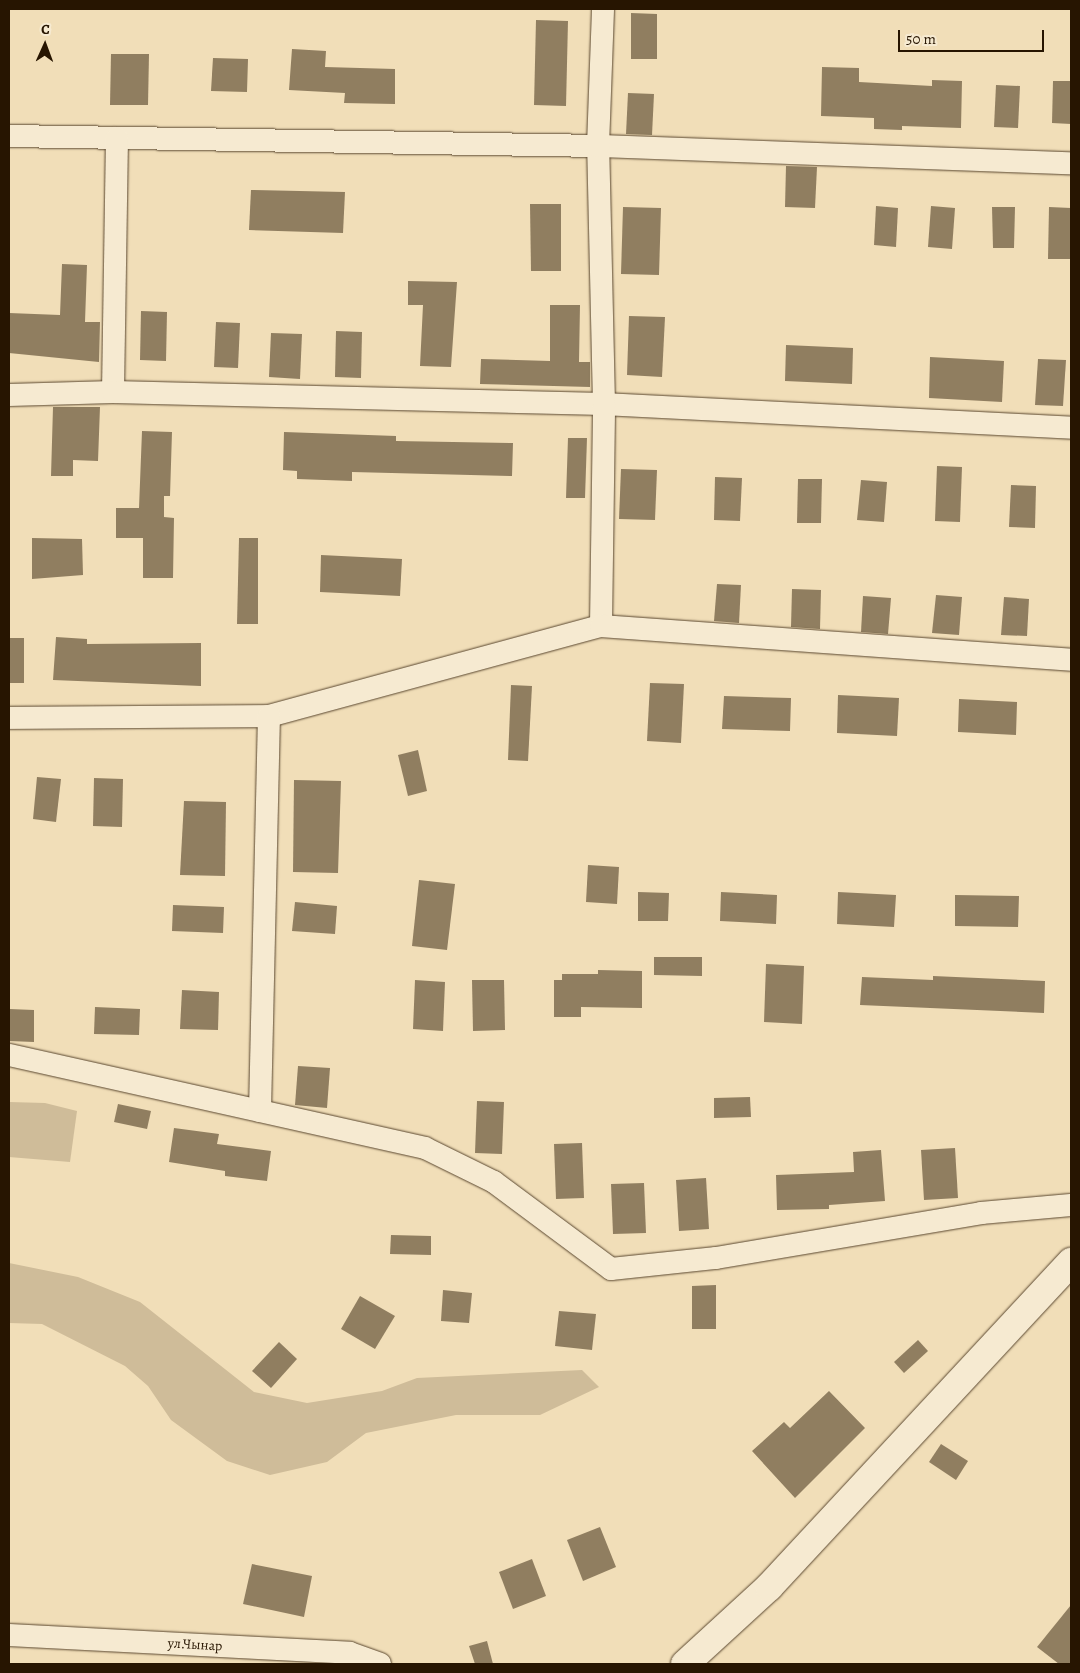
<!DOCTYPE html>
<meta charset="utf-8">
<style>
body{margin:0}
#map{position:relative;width:1080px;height:1673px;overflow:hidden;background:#f1deb8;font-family:Alegreya,serif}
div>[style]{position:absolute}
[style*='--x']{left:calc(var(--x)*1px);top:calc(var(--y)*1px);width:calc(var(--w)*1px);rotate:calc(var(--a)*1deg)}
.green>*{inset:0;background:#cfbc99}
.building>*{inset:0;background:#907e60}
.roads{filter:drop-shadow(0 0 1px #5a472f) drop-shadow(0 0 1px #5a472f)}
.street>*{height:22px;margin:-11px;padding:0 11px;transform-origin:11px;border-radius:11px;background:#f6ead1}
.secondary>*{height:28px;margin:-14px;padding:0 14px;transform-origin:14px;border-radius:14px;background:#f6ead1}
span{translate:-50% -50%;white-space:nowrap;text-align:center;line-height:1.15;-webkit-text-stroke:4px #f6ead1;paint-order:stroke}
.street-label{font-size:14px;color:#271501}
.frame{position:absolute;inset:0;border:10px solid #271501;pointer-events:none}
.north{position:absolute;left:20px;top:20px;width:50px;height:50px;-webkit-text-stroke:4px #f6ead1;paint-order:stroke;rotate:2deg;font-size:14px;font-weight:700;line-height:20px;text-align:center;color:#271501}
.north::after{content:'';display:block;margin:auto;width:18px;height:22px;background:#271501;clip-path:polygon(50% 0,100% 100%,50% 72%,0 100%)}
.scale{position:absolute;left:898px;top:30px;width:146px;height:22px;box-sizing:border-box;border:2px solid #271501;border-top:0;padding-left:6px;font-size:15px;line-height:18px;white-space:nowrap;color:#271501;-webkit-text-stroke:4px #f6ead1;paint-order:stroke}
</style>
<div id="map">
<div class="green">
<i style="clip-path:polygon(9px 1102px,45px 1103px,77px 1111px,70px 1162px,9px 1157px)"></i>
<i style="clip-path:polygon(9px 1263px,78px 1277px,140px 1302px,254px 1392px,307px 1403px,382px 1391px,417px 1378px,582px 1370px,599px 1387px,540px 1415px,456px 1415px,366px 1433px,327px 1462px,270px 1475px,227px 1461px,171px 1420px,148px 1386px,125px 1366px,42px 1324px,9px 1323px)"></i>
</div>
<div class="building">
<i style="clip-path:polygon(631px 13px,657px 14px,657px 59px,631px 59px)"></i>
<i style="clip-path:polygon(536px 20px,568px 21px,566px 106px,534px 105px)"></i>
<i style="clip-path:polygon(292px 49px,326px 51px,325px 67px,395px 69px,395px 104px,344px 103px,345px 93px,289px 90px)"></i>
<i style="clip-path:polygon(111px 54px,149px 54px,148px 105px,110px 105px)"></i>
<i style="clip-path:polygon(213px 58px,248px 59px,247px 92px,211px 91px)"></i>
<i style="clip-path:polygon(822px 67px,859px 68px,859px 82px,932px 86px,932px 80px,962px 81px,961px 128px,902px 126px,902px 130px,874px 129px,874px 118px,821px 116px)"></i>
<i style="clip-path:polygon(1053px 81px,1071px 81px,1071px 124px,1052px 123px)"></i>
<i style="clip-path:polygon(996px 85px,1020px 86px,1018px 128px,994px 127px)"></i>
<i style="clip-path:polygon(628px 93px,654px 94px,652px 135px,626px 134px)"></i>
<i style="clip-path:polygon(786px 166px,817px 167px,815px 208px,785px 207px)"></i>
<i style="clip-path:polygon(251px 190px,345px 192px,343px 233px,249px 230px)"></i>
<i style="clip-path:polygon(530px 204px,561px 204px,561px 271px,531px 271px)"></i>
<i style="clip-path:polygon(876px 206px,898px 208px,896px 247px,874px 245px)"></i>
<i style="clip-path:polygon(931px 206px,955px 208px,952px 249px,928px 247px)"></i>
<i style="clip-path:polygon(623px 207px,661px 208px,659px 275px,621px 274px)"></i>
<i style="clip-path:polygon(992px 207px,1015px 207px,1014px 248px,993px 248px)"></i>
<i style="clip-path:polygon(1049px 207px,1071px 208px,1071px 259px,1048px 259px)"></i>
<i style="clip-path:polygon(62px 264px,87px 265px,85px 322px,100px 322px,99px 362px,9px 353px,9px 313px,60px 315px)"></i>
<i style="clip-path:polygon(408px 281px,457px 282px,451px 367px,420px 366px,423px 305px,408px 305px)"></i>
<i style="clip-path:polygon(550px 305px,580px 305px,579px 362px,590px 362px,590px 387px,480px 384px,481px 359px,550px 361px)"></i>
<i style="clip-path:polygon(141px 311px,167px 312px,166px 361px,140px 360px)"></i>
<i style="clip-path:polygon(629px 316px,665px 317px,662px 377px,627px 375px)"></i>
<i style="clip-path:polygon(216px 322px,240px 323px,238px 368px,214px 367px)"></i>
<i style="clip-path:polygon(336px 331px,362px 332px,361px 378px,335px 377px)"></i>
<i style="clip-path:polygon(271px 333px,302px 334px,300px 379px,269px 377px)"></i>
<i style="clip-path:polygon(786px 345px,853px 348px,852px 384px,785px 381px)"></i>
<i style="clip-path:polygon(930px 357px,1004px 361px,1002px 402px,929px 398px)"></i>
<i style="clip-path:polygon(1038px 359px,1066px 360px,1063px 406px,1035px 405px)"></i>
<i style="clip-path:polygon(53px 407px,100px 407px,98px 461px,73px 460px,73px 476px,51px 476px)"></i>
<i style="clip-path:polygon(142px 431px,172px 432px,170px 496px,164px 496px,164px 517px,174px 518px,173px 578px,143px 578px,143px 538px,116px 538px,116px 508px,139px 508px)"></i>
<i style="clip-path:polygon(284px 432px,396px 436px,396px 441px,513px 443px,512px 476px,352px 472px,352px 481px,297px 479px,297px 471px,283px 470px)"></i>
<i style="clip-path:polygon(568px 438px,587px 438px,585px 498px,566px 498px)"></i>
<i style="clip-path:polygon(937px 466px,962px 467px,960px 522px,935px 521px)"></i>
<i style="clip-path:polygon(621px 469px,657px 470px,655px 520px,619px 519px)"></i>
<i style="clip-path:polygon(715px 477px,742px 478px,740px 521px,714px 520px)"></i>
<i style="clip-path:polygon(798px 479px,822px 479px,821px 523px,797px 523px)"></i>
<i style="clip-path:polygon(861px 480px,887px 482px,884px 522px,857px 520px)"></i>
<i style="clip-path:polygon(1011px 485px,1036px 486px,1035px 528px,1009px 527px)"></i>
<i style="clip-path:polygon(32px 538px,82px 539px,83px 575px,32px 579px)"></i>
<i style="clip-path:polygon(239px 538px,258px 538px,258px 624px,237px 624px)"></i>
<i style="clip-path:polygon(321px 555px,402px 559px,400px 596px,320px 592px)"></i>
<i style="clip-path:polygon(717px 584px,741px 585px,739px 623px,714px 621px)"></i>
<i style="clip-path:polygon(792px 589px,821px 590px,820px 629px,791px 627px)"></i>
<i style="clip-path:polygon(936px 595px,962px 597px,959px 635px,932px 633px)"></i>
<i style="clip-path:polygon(863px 596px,891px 598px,888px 634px,861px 632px)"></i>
<i style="clip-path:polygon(1004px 597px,1029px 599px,1027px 636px,1001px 635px)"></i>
<i style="clip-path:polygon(56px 637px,87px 639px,87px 644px,201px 643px,201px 686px,53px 680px)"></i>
<i style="clip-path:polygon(9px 638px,24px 638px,24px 683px,9px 683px)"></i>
<i style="clip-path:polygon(650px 683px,684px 684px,681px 743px,647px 741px)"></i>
<i style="clip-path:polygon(511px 685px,532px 686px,528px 761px,508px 760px)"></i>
<i style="clip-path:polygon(838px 695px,899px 698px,897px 736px,837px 733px)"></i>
<i style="clip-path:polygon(724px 696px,791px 698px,790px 731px,722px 729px)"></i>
<i style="clip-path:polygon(959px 699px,1017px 702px,1016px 735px,958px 732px)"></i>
<i style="clip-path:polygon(418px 750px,427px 791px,408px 796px,398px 755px)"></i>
<i style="clip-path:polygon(37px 777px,61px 779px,56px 822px,33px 819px)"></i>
<i style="clip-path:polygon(94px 778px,123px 779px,122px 827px,93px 826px)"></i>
<i style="clip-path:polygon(294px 780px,341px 781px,338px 873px,293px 872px)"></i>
<i style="clip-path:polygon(184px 801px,226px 802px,225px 876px,180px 875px)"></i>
<i style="clip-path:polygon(588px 865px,619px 867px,617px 904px,586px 902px)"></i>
<i style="clip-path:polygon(419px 880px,455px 884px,447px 950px,412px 946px)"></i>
<i style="clip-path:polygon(638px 892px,669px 893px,668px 921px,638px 921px)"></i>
<i style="clip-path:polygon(721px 892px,777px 895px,776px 924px,720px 921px)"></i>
<i style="clip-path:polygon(838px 892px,896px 895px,894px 927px,837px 924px)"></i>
<i style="clip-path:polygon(955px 895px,1019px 896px,1018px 927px,955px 926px)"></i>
<i style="clip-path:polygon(295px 902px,337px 906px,335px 934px,292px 931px)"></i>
<i style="clip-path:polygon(173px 905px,224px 907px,223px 933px,172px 931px)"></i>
<i style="clip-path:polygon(654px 957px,702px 957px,702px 976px,654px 975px)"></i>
<i style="clip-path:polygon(766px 964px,804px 966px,802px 1024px,764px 1022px)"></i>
<i style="clip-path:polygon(598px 970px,642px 971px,642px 1008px,581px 1007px,581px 1017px,554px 1017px,554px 980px,562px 980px,562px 974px,598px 974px)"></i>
<i style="clip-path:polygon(933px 976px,1045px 981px,1044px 1013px,860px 1005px,862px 977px,933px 980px)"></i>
<i style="clip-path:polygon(415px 980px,445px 982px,443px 1031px,413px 1029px)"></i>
<i style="clip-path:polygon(472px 980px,504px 980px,505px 1030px,473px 1031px)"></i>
<i style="clip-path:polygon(182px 990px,219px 992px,218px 1030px,180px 1029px)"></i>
<i style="clip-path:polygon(95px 1007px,140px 1009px,139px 1035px,94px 1034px)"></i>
<i style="clip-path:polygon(9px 1009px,34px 1010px,34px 1042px,9px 1041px)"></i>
<i style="clip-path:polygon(298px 1066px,330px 1068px,327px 1108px,295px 1105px)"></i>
<i style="clip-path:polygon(750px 1097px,751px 1117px,714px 1118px,714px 1098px)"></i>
<i style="clip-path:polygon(477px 1101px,504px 1102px,502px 1154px,475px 1153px)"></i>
<i style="clip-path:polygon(118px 1104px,151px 1111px,147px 1129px,114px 1122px)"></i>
<i style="clip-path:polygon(174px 1128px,219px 1134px,217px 1144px,271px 1151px,267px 1181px,225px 1176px,225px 1171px,169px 1162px)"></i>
<i style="clip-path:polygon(582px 1143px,584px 1198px,556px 1199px,554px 1144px)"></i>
<i style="clip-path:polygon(955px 1148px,958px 1198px,924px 1200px,921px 1150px)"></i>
<i style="clip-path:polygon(881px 1150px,885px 1201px,829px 1205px,829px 1209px,777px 1210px,776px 1175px,854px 1172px,853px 1152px)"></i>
<i style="clip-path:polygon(706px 1178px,709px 1229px,679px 1231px,676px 1180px)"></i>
<i style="clip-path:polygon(644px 1183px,646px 1233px,613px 1234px,611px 1184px)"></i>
<i style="clip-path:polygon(391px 1235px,431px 1236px,431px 1255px,390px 1254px)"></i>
<i style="clip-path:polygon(716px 1285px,716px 1329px,692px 1329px,692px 1286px)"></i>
<i style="clip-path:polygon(443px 1290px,472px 1293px,469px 1323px,441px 1321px)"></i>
<i style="clip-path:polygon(360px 1296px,395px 1316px,375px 1349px,341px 1329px)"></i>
<i style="clip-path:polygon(559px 1311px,596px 1314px,592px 1350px,555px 1346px)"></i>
<i style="clip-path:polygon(918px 1340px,928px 1351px,904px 1373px,894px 1362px)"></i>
<i style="clip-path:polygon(279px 1342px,297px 1359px,271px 1388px,252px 1371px)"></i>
<i style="clip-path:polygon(829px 1391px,865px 1428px,795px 1498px,752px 1451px,784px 1422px,790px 1428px)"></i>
<i style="clip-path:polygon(941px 1444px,968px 1461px,956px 1480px,929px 1462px)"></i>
<i style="clip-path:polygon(600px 1527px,616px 1567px,583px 1581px,567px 1540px)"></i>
<i style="clip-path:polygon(532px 1559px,546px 1596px,513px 1609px,499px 1572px)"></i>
<i style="clip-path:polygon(252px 1564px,312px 1576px,304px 1617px,243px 1604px)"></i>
<i style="clip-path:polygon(1071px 1605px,1071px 1664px,1059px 1664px,1037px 1647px)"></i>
<i style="clip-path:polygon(487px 1641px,493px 1664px,475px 1664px,469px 1646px)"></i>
</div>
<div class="roads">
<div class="street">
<i style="--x:9;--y:136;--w:589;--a:0.97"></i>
<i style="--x:598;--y:146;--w:473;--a:2.1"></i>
<i style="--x:113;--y:392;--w:254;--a:-89.1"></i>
<i style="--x:9;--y:395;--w:104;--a:-1.7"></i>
<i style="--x:113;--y:392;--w:491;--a:1.4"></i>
<i style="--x:604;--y:404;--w:468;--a:2.9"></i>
<i style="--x:601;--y:626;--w:222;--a:-89.2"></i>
<i style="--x:604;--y:404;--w:258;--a:-91.3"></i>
<i style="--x:598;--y:146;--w:137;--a:-87.9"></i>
<i style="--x:9;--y:718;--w:260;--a:-0.4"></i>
<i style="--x:269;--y:716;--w:344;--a:-15.2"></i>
<i style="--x:601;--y:626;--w:471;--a:4.1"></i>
<i style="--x:9;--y:1055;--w:426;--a:12.6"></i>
<i style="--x:425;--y:1148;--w:77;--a:26.2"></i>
<i style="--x:494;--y:1182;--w:146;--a:36.6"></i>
<i style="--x:611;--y:1269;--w:106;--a:-6"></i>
<i style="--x:716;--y:1258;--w:269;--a:-9.6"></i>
<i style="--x:981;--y:1213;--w:90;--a:-5.1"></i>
<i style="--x:260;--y:1111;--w:395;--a:-88.7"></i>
<i style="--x:9;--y:1635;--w:341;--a:3"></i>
<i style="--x:350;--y:1653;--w:32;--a:20"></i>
</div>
<div class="secondary">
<i style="--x:685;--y:1664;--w:114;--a:-42.5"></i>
<i style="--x:769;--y:1587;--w:444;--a:-47.1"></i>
</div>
</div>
<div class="street-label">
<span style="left:195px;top:1645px;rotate:3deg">ул.Чынар</span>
</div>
<div class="frame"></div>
<div class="north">С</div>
<div class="scale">50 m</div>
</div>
